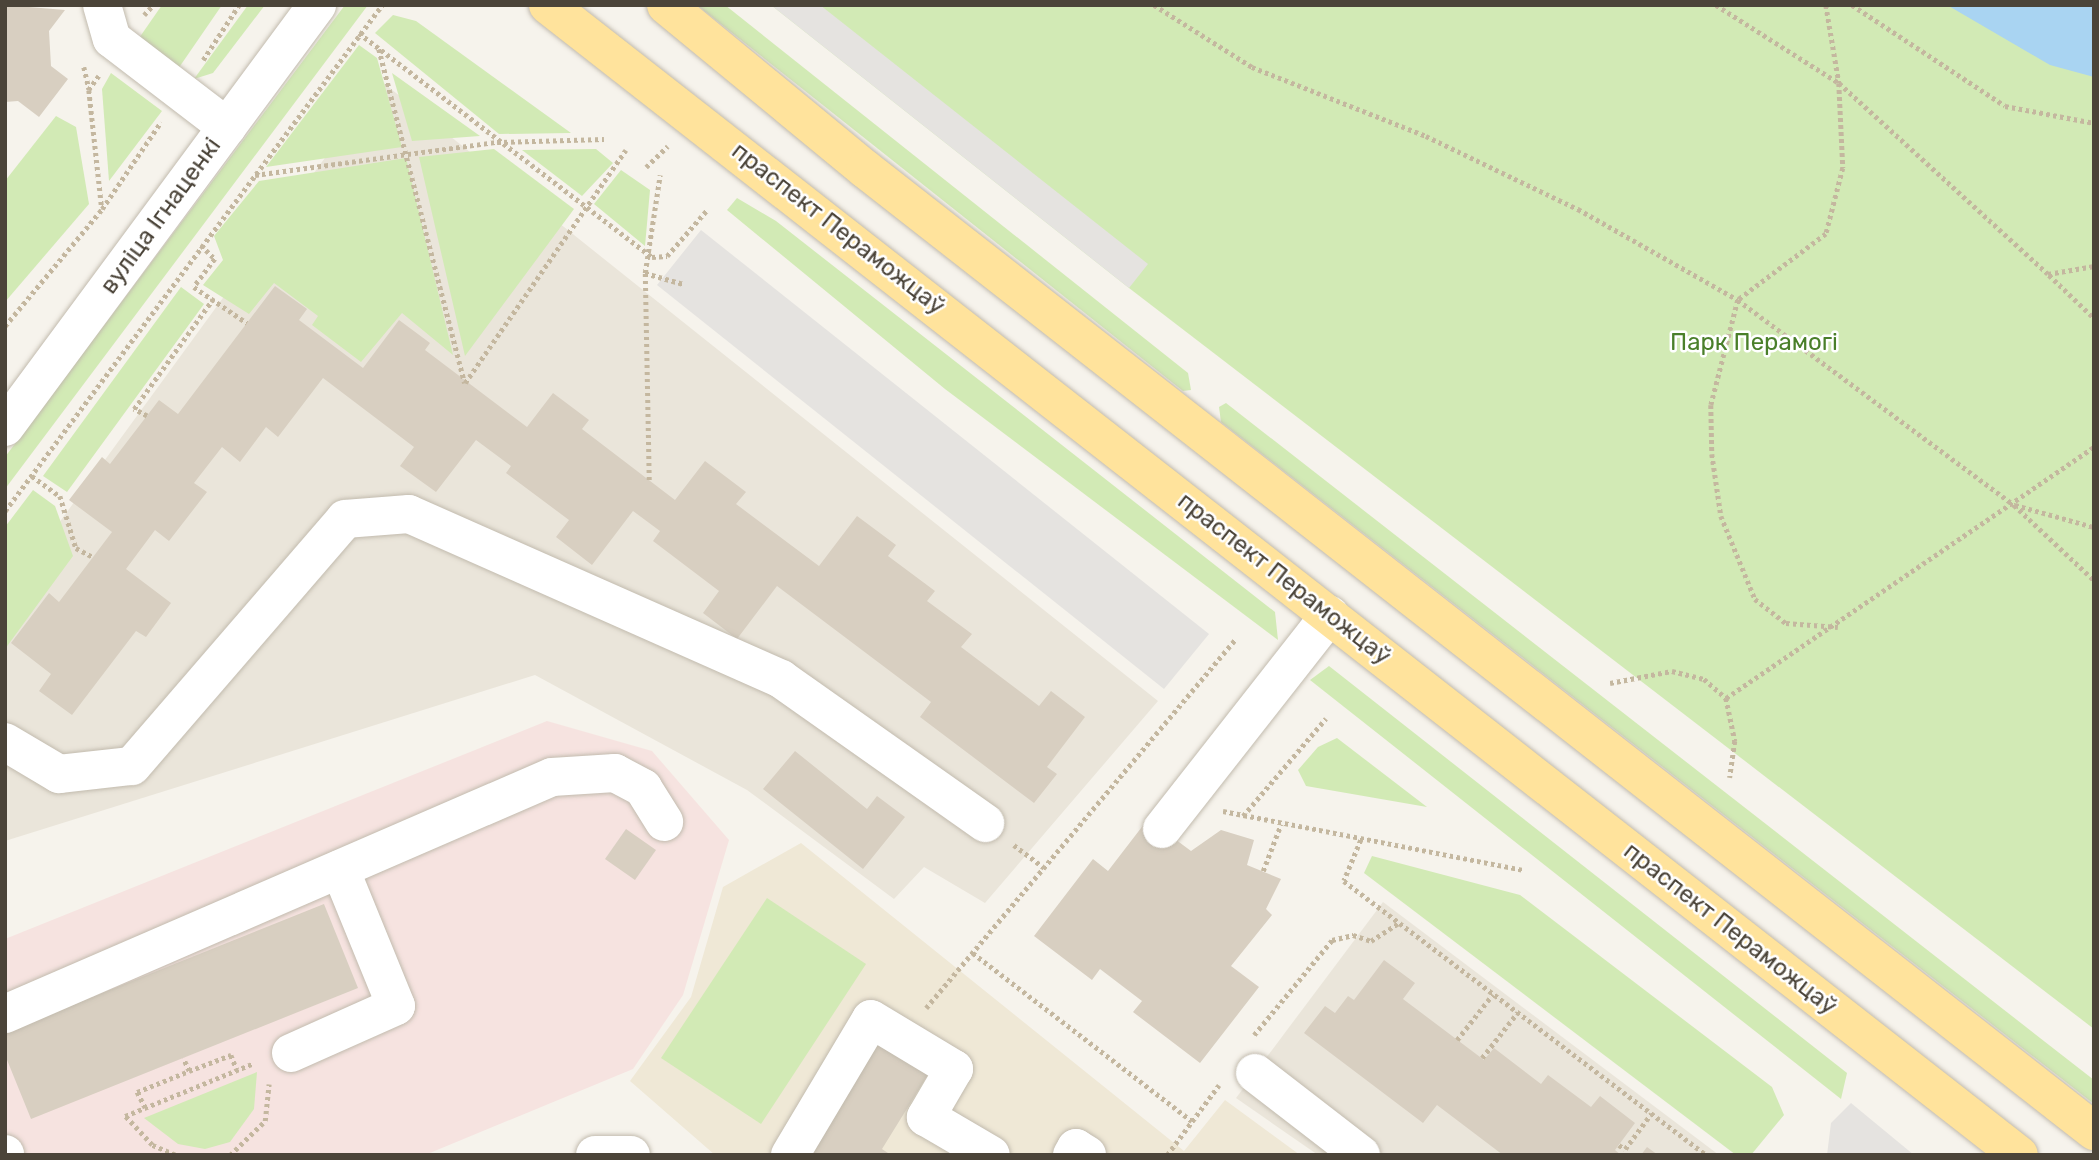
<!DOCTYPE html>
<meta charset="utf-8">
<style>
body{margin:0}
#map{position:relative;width:2099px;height:1160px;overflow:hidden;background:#f6f3ec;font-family:Rubik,sans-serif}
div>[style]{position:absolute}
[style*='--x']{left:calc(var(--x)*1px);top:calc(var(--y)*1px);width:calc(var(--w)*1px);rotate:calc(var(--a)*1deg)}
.residential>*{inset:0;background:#eae5da}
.education>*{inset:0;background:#efe8d6}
.medical>*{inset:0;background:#f6e3e0}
.green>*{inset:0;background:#d2eab5}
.parking>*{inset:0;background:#e5e3e0}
.water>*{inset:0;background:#a9d4f2}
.building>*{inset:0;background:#d8cfc1}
.path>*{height:4.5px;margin-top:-2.25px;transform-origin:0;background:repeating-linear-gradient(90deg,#c4b79f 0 3.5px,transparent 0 7px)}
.roads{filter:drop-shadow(0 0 2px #c2bbae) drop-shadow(0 0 2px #c2bbae)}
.minor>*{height:38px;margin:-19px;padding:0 19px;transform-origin:19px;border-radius:19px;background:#fff}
.major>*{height:38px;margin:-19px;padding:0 19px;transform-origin:19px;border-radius:19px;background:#ffe39c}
span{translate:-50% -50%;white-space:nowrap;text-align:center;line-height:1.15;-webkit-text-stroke:5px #fff;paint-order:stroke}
.street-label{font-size:24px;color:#4b4439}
.park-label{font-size:24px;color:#4a7f2a}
.frame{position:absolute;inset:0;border:7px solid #4b4439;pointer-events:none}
</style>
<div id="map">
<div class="residential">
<i style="clip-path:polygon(381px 81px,1158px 701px,985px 903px,924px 867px,894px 899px,747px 790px,535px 675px,5px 841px,5px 597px)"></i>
<i style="clip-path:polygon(1383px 902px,1719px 1155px,1318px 1155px,1236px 1098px)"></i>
</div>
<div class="education">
<i style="clip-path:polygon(801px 843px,1184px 1151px,1225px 1100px,1300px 1155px,715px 1155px,630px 1081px,691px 997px,723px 887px)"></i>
</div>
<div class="medical">
<i style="clip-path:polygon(547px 721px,652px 751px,729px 840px,683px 995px,633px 1069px,425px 1155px,5px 1155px,5px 939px)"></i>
</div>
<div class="green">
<i style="clip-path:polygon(162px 5px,222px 5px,178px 69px,137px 41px)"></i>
<i style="clip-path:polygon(248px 5px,265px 5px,213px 73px,194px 79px)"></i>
<i style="clip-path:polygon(345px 5px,368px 5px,5px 489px,5px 457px)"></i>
<i style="clip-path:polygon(697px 5px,725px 5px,1188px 373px,1191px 390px,1183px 391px)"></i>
<i style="clip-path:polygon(771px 5px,2094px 5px,2094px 1029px,1129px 288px)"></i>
<i style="clip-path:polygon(393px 15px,416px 21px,571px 133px,499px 134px,375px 33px)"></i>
<i style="clip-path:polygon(359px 45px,377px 58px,402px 147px,266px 167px)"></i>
<i style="clip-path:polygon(111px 73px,162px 111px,109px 181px,102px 89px)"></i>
<i style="clip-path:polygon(392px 73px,480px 136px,412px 141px)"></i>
<i style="clip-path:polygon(56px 116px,76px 127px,89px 204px,5px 302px,5px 181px)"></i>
<i style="clip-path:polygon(494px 149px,574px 209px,465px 356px,419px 157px)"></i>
<i style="clip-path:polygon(596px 149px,613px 163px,582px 196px,522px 150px)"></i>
<i style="clip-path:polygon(406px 158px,453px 355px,402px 313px,361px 362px,312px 325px,318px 316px,274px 283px,249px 314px,203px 285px,223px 260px,214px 236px,259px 181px)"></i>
<i style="clip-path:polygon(621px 170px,650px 190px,645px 246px,594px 204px)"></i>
<i style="clip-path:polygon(737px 198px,776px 221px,1275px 612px,1278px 640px,945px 389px,727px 210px)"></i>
<i style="clip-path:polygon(181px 287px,204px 304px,67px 492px,43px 476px)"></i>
<i style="clip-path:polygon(1226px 403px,2094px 1080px,2094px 1104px,1221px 422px,1219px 407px)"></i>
<i style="clip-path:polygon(33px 490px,55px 506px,73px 556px,5px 649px,5px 527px)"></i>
<i style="clip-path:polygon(1329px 666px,1847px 1073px,1841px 1099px,1310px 680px)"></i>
<i style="clip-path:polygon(1337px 738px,1427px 807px,1306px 786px,1298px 770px,1318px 747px)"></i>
<i style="clip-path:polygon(1372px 856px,1520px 895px,1772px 1087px,1784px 1115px,1751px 1155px,1736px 1155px,1364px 873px)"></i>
<i style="clip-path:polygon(767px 898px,866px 964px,761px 1124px,661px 1058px)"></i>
<i style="clip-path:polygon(257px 1072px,254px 1109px,230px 1142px,205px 1149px,178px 1144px,144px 1118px)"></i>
</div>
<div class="parking">
<i style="clip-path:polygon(771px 5px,820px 5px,1148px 264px,1129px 288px)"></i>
<i style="clip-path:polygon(701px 230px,1209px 634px,1164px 689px,657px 285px)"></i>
<i style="clip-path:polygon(1851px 1103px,1914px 1155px,1827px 1155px,1831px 1123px)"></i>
</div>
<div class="water">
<i style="clip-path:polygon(1947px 5px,2094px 5px,2094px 77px,2050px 65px)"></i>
</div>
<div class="building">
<i style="clip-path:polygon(5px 5px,65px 10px,49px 31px,51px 66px,68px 79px,39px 117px,18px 101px,5px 102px)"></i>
<i style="clip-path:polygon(275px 286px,307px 309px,299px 320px,363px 368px,399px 320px,430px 343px,425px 350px,527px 427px,553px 393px,589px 420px,582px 429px,675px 500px,705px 461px,746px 492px,736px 504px,819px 566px,857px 516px,896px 545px,888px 556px,935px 591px,927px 601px,972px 634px,961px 647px,1039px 706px,1051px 691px,1085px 717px,1047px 767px,1057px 774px,1034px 803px,920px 717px,931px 702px,777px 586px,737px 639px,703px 613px,719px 591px,653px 541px,660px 531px,633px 511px,592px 565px,556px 537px,569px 520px,506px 473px,511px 466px,476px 440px,436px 492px,400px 466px,414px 447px,323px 378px,278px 437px,266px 427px,240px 462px,222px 447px,194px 483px,207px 492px,169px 541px,155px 530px,126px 569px,171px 603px,146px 637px,136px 631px,72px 715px,39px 691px,51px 674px,11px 643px,49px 593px,59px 602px,112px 532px,69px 500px,102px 457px,110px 464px,159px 400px,178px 414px)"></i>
<i style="clip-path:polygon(795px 751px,867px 809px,877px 796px,905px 817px,863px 869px,763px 789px)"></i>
<i style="clip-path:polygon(1148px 819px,1191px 851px,1221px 830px,1254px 840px,1247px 865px,1281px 879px,1266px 909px,1272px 915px,1231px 966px,1259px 987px,1200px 1063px,1133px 1012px,1142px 1001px,1100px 969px,1092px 980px,1034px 936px,1093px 859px,1108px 871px)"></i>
<i style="clip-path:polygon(626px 829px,656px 850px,635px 880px,605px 859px)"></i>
<i style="clip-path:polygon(324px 904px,358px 988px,31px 1119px,5px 1055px,5px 1032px)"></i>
<i style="clip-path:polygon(1384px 960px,1415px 983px,1403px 999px,1484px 1060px,1494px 1048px,1541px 1084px,1548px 1075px,1591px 1107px,1600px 1096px,1635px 1123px,1615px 1150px,1621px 1155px,1503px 1155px,1437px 1105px,1423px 1123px,1304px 1033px,1325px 1006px,1335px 1013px,1348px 996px,1354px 1000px)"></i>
<i style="clip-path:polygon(876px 1040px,929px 1073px,882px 1149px,891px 1155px,811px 1155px)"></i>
<i style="clip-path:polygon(1647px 1147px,1658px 1155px,1641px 1155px)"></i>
</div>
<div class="path">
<i style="--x:1154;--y:5;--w:116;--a:32.3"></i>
<i style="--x:1252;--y:67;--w:187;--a:21.6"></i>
<i style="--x:1426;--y:136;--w:169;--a:25.7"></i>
<i style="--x:1578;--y:209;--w:184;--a:29.6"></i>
<i style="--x:1738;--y:300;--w:344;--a:36.6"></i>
<i style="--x:2014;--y:505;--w:110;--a:43.2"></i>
<i style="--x:1716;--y:5;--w:146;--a:32.4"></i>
<i style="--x:1839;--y:83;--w:283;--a:42.4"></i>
<i style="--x:2048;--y:274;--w:47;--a:-9.9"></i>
<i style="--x:1826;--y:5;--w:79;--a:80.5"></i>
<i style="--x:1839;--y:83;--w:85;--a:87.3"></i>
<i style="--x:1843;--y:168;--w:68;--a:104.4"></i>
<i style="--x:1826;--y:234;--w:110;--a:143.1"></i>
<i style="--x:1738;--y:300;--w:108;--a:104.4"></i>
<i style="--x:1711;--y:405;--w:49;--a:88.8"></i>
<i style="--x:1712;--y:454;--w:63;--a:81.7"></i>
<i style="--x:1721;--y:516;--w:90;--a:67.7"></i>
<i style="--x:1755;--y:599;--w:39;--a:38"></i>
<i style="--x:1786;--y:623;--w:52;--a:4.4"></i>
<i style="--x:1852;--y:5;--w:183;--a:33.4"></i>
<i style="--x:2005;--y:106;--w:91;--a:10.8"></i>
<i style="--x:144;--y:15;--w:13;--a:-48"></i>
<i style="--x:359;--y:33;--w:369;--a:37.4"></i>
<i style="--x:652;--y:257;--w:15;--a:-4"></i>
<i style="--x:667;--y:256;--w:61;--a:-49"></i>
<i style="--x:379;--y:49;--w:345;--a:75.6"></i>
<i style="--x:465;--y:383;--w:283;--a:-55.4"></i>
<i style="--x:203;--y:60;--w:66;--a:-56.8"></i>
<i style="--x:84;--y:67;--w:23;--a:77"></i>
<i style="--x:99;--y:76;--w:17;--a:126"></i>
<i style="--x:89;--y:90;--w:120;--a:83.8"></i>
<i style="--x:646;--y:167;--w:30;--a:-44"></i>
<i style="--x:255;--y:175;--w:244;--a:-7.8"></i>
<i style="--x:497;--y:142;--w:107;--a:-1.6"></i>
<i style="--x:201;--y:245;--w:20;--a:45"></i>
<i style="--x:215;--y:259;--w:35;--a:127"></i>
<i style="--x:194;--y:287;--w:64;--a:34.2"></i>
<i style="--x:645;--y:273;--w:40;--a:16"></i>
<i style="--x:2049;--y:275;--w:62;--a:43.7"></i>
<i style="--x:5;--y:326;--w:152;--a:-50.3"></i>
<i style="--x:102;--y:209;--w:105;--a:-55.9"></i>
<i style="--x:147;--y:416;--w:15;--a:-152"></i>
<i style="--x:134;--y:409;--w:135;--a:-54.3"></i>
<i style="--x:32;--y:476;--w:34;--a:36"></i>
<i style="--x:60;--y:496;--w:54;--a:72.9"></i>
<i style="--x:76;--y:548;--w:19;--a:28"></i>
<i style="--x:649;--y:480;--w:207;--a:-91.1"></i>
<i style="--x:645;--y:273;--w:99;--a:-81.3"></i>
<i style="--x:2015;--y:505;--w:82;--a:15.6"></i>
<i style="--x:5;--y:511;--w:631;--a:-53.31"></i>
<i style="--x:1610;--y:683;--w:63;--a:-11"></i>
<i style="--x:1672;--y:671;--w:33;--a:14"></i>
<i style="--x:1704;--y:679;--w:29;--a:41"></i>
<i style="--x:1726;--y:698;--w:445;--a:-34.3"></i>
<i style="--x:1726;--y:698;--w:44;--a:78.2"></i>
<i style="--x:1735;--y:741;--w:37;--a:98"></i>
<i style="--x:1223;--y:811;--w:307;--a:11.1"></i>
<i style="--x:1243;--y:816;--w:128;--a:-49.7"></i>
<i style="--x:1361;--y:840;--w:44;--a:112.5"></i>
<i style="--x:1344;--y:881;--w:454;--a:37.1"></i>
<i style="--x:1014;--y:845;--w:38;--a:37"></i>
<i style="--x:1263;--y:871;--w:50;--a:-69"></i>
<i style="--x:973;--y:953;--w:276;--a:37.5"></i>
<i style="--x:926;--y:1008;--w:482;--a:-50"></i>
<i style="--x:1254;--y:1035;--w:123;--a:-50.6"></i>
<i style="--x:1332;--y:940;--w:22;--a:-13"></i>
<i style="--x:1353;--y:935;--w:19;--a:18"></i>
<i style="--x:1371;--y:941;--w:33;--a:-33"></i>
<i style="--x:1457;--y:1040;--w:58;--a:-52"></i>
<i style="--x:1482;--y:1058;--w:58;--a:-52"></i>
<i style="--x:189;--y:1071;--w:45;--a:-20.9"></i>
<i style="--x:231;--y:1055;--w:16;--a:68"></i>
<i style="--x:145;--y:1108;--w:18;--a:-117"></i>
<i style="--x:137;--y:1092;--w:56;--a:-22"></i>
<i style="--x:189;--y:1071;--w:14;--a:-115"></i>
<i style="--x:1619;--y:1145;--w:7;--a:34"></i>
<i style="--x:1625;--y:1149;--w:44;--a:-53.4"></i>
<i style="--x:175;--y:1155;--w:25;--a:-157"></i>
<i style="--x:152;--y:1145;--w:40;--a:-133"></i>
<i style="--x:125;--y:1116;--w:139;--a:-22.3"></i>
<i style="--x:230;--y:1155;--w:49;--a:-44.2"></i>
<i style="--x:265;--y:1121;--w:37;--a:-84"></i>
<i style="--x:1167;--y:1155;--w:87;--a:-53.4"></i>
</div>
<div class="roads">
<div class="minor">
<i style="--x:102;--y:5;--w:35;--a:74"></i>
<i style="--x:112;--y:39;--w:145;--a:37.4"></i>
<i style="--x:5;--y:427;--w:525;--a:-53.52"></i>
<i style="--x:5;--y:742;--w:63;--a:30.7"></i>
<i style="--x:59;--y:774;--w:73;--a:-6.3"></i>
<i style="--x:132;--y:766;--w:326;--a:-49.2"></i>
<i style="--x:345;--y:519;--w:64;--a:-4.5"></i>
<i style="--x:409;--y:514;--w:407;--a:23.9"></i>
<i style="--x:781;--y:679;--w:250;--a:35.2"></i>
<i style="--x:1162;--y:829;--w:272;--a:-51.9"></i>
<i style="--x:5;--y:1014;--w:596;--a:-23.43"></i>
<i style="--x:552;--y:777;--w:63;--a:-3.6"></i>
<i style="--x:615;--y:773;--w:32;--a:28"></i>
<i style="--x:643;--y:788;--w:40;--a:58"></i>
<i style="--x:291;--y:1053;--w:115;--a:-24.1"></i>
<i style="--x:396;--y:1006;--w:148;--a:-112.2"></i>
<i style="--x:1255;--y:1073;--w:134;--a:37.7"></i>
<i style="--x:5;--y:1154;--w:1;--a:90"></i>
<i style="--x:595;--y:1155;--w:36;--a:0"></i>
<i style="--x:790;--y:1155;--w:158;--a:-59.2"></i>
<i style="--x:871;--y:1019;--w:97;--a:31.1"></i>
<i style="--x:954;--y:1069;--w:56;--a:120.3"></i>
<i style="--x:926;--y:1117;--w:75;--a:30.3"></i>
<i style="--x:1072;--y:1155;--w:8;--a:-60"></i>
<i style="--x:1076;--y:1148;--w:13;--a:32"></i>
</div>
<div class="major">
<i style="--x:548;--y:5;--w:1867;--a:38.02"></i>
<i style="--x:666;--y:5;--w:258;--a:39.5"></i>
<i style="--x:865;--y:169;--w:1561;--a:38.05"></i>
</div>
</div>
<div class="street-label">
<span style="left:161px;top:216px;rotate:-54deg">вуліца Ігнаценкі</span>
<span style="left:838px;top:229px;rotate:38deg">праспект Пераможцаў</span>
<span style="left:1284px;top:579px;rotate:38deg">праспект Пераможцаў</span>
<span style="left:1730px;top:929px;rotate:38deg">праспект Пераможцаў</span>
</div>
<div class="park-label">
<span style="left:1754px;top:343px">Парк Перамогі</span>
</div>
<div class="frame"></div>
</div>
